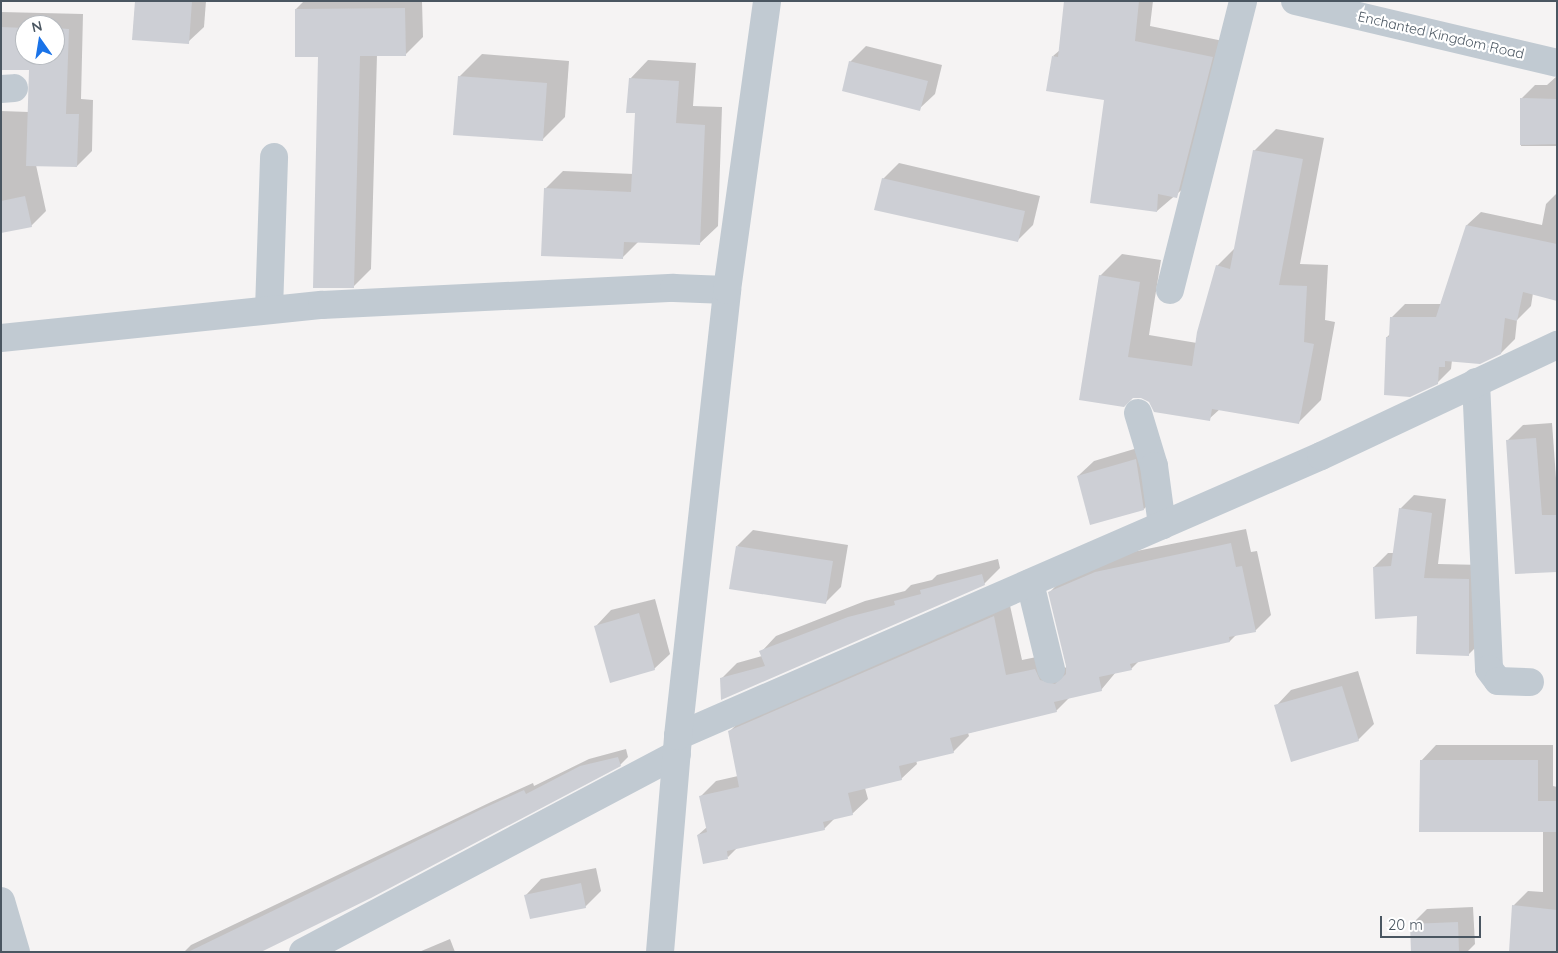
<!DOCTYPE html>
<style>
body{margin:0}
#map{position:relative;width:1558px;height:953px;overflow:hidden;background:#f5f3f3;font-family:Quicksand,sans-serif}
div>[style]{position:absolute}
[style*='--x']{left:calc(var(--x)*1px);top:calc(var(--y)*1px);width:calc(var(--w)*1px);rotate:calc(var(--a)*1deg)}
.shadow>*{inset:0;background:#0003}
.building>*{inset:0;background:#cdcfd5}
.minor>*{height:28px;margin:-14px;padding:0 14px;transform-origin:14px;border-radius:14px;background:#c1cad2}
span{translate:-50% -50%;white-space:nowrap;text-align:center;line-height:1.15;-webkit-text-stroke:4.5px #fff;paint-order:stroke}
.street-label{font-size:14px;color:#4a5661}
.frame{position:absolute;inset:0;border:2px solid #4a5661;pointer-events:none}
.north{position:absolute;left:15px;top:15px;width:50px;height:50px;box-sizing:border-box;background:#fff;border:1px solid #b7bbc0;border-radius:50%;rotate:347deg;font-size:14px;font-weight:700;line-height:20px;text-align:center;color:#4a5661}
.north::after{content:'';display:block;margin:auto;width:18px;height:22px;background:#1a73e8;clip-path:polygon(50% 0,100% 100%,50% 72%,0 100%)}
.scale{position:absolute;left:1380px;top:916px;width:101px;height:22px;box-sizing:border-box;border:2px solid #4a5661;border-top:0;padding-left:6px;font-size:15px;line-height:18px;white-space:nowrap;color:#4a5661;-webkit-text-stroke:4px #fff;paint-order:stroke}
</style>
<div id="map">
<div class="shadow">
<i style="clip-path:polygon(137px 1px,206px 1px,204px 27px,188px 42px)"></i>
<i style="clip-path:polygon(304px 1px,422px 1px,423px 37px,405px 55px,377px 55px,371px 269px,353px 287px,319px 56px,296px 9px)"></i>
<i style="clip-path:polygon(1065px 1px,1153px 1px,1150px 26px,1228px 42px,1192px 181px,1157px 211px,1106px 99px,1053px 56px,1060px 50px)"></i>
<i style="clip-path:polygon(evenodd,1px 12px,83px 14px,81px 99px,93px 100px,92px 151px,77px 166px,36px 165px,46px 211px,31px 226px,1px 232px,1px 111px,29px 112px,30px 69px,1px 68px,1px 12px,25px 25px,55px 25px,55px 55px,25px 55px,25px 25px)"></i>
<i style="clip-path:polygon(866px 46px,942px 65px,935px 94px,919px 109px,850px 62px)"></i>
<i style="clip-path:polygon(482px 54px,569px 61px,565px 117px,542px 140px,459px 77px)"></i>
<i style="clip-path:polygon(648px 60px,696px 63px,693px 106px,722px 107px,718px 226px,699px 244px,639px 241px,622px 258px,545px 189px,563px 171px,634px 174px,636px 112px,630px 79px)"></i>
<i style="clip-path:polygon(1557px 76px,1557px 146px,1521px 146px,1522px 98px,1535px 85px,1547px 85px)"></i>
<i style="clip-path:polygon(1276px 129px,1324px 138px,1300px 264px,1328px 265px,1325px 320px,1335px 322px,1321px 400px,1299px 422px,1220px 409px,1209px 419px,1150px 401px,1141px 396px,1100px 276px,1122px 254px,1161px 260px,1149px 335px,1197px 343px,1217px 266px,1235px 248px,1254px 151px)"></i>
<i style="clip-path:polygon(899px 163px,1040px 196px,1033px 225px,1017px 241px,883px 179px)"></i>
<i style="clip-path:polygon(1557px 193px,1557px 299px,1533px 293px,1531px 306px,1517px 320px,1515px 339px,1501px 353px,1452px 360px,1451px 369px,1437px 383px,1387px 337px,1390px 334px,1391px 318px,1405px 304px,1441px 304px,1467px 225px,1481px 212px,1542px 225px,1546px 204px)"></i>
<i style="clip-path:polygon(1552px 423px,1557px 492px,1557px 571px,1507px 441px,1523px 425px)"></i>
<i style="clip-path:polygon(1151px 444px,1159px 493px,1144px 509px,1078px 476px,1094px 461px)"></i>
<i style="clip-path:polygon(1414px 495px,1446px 499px,1438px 564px,1483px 565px,1483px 640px,1468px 655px,1419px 615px,1374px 567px,1388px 553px,1394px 553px,1400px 509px)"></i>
<i style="clip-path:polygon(1246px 529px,1251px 552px,1257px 551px,1271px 615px,1255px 631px,1236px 635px,1230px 641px,1139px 661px,1131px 669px,1116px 672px,1101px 690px,1070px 697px,1056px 711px,968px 733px,969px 736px,953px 752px,916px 760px,917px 764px,901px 779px,865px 788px,868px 799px,852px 814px,835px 818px,824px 829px,738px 847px,728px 857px,698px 835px,707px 827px,700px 797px,716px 781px,738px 776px,729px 732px,745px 716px,1009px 601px,1022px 660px,1051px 654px,1056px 665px,1067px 668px,1050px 592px,1065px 576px,1112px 556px)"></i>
<i style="clip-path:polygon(753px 530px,848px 545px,841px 587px,825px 603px,737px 546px)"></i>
<i style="clip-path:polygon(998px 559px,1000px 568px,984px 584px,722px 698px,721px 679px,737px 663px,762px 656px,761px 652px,776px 636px,865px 601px,905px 591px,911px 585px,932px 580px,937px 575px)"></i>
<i style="clip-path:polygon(655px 599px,670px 654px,654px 669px,596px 626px,611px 610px)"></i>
<i style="clip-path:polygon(1358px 671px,1374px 724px,1358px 740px,1276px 706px,1291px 690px)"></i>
<i style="clip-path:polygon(1436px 745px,1553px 745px,1553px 786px,1557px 787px,1557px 952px,1513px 906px,1528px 891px,1543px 892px,1543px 831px,1421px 761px)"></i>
<i style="clip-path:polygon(626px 749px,628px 757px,620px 765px,257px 952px,184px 952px,191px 945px,491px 802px,533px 783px,534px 786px,589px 759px)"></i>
<i style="clip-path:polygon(596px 868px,601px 891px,585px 907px,526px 895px,541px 879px)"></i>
<i style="clip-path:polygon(1473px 907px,1475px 944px,1467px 952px,1412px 952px,1411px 925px,1427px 909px)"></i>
<i style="clip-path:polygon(450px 939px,455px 952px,419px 952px)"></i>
</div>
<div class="building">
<i style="clip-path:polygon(135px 1px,192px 1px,189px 44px,132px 40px)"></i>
<i style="clip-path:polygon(1064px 1px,1139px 1px,1135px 41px,1213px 57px,1177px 198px,1158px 194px,1157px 212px,1090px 203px,1104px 100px,1046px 91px,1052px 56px,1058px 57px)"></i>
<i style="clip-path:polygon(405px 8px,406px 56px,360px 56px,354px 288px,313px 288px,318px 57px,295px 57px,295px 9px)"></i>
<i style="clip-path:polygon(1px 27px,25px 28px,25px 55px,55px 55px,55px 28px,69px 29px,66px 114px,79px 114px,77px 167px,26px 166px,29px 70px,1px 70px)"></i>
<i style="clip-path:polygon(849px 61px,928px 81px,920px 111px,842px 91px)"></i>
<i style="clip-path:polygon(458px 76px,547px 83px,543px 141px,453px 135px)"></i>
<i style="clip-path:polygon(629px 78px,679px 81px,676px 123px,705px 125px,700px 245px,624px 242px,623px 259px,541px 256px,544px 188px,631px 192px,635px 113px,626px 113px)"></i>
<i style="clip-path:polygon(1520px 98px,1557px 99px,1556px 144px,1520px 145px)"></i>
<i style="clip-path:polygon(1253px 150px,1303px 159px,1279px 285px,1307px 286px,1304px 342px,1314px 344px,1299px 424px,1212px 409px,1210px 421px,1154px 412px,1149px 402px,1141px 398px,1133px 398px,1124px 407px,1079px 400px,1099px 275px,1140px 282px,1128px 357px,1192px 366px,1197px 332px,1216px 265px,1230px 269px)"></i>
<i style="clip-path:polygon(882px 178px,1025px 211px,1018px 242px,874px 210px)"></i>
<i style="clip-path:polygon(25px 196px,32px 227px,1px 233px,1px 201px)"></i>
<i style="clip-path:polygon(1466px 225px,1557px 244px,1557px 301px,1523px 292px,1517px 321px,1505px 318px,1501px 354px,1480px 364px,1445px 361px,1445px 367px,1439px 367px,1438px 384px,1410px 397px,1384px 395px,1386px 337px,1389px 337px,1390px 317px,1436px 317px)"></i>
<i style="clip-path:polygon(1536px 438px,1542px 515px,1557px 515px,1557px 572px,1515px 574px,1506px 440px)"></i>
<i style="clip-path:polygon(1136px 459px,1144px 510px,1090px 525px,1077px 476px)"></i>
<i style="clip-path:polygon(1399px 508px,1432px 513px,1424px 578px,1469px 579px,1469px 656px,1416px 654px,1417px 616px,1375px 619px,1373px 567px,1391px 566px)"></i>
<i style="clip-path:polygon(1231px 543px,1236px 567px,1242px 566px,1256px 632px,1229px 637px,1230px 642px,1130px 664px,1132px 670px,1099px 677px,1102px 691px,1054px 702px,1057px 712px,950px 738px,954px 753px,899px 766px,902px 780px,848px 793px,853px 815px,823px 822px,825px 830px,727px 851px,728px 859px,703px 864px,697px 835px,707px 832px,699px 796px,739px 787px,728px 731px,994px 616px,1006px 675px,1035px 669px,1040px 680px,1055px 684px,1066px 674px,1066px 666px,1048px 592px,1095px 572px)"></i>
<i style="clip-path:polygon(736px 546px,833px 561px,826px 604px,729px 589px)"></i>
<i style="clip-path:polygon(982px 574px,985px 585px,721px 700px,720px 678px,765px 666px,759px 651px,848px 617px,895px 605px,894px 601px,921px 594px,920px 590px)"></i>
<i style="clip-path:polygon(639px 613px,655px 670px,610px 683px,594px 626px)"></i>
<i style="clip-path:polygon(1342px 686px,1359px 741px,1291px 762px,1274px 705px)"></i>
<i style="clip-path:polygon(618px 757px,621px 766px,371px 898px,261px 952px,188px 952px,482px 809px,524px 790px,526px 794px,580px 766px)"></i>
<i style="clip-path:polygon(1420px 760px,1538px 760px,1538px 801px,1557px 801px,1557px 832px,1419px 832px)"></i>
<i style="clip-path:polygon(581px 883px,586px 908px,530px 919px,524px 895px)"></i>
<i style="clip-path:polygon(1512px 905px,1557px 910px,1557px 952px,1509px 952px)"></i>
<i style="clip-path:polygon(1458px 922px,1459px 952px,1411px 952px,1410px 924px)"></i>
</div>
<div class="minor">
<i style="--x:1295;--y:1;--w:269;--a:13.3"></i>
<i style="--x:1;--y:89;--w:13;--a:-4"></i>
<i style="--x:1170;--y:290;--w:298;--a:-75.8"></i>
<i style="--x:269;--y:310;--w:153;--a:-88.1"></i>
<i style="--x:1;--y:338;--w:323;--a:-5.9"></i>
<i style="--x:322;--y:305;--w:352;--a:-2.8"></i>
<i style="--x:674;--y:288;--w:53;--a:2.2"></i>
<i style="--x:1476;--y:382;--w:287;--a:87.4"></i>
<i style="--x:1489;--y:669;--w:15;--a:53"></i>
<i style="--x:1498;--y:681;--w:32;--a:2"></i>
<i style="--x:1138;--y:413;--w:55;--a:73.2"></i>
<i style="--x:1154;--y:466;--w:60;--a:82.3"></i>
<i style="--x:1030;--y:583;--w:89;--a:76.3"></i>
<i style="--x:678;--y:736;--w:701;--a:-23.53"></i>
<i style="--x:1321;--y:456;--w:261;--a:-25.2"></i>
<i style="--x:1;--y:901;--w:53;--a:73.6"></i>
<i style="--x:303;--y:952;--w:423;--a:-27.9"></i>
<i style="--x:660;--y:952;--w:217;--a:-85.2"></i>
<i style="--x:678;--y:736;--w:449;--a:-83.7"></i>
<i style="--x:727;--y:290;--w:292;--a:-82.1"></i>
</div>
<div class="street-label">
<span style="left:1441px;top:35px;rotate:13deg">Enchanted Kingdom Road</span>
</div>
<div class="frame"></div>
<div class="north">N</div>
<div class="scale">20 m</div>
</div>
